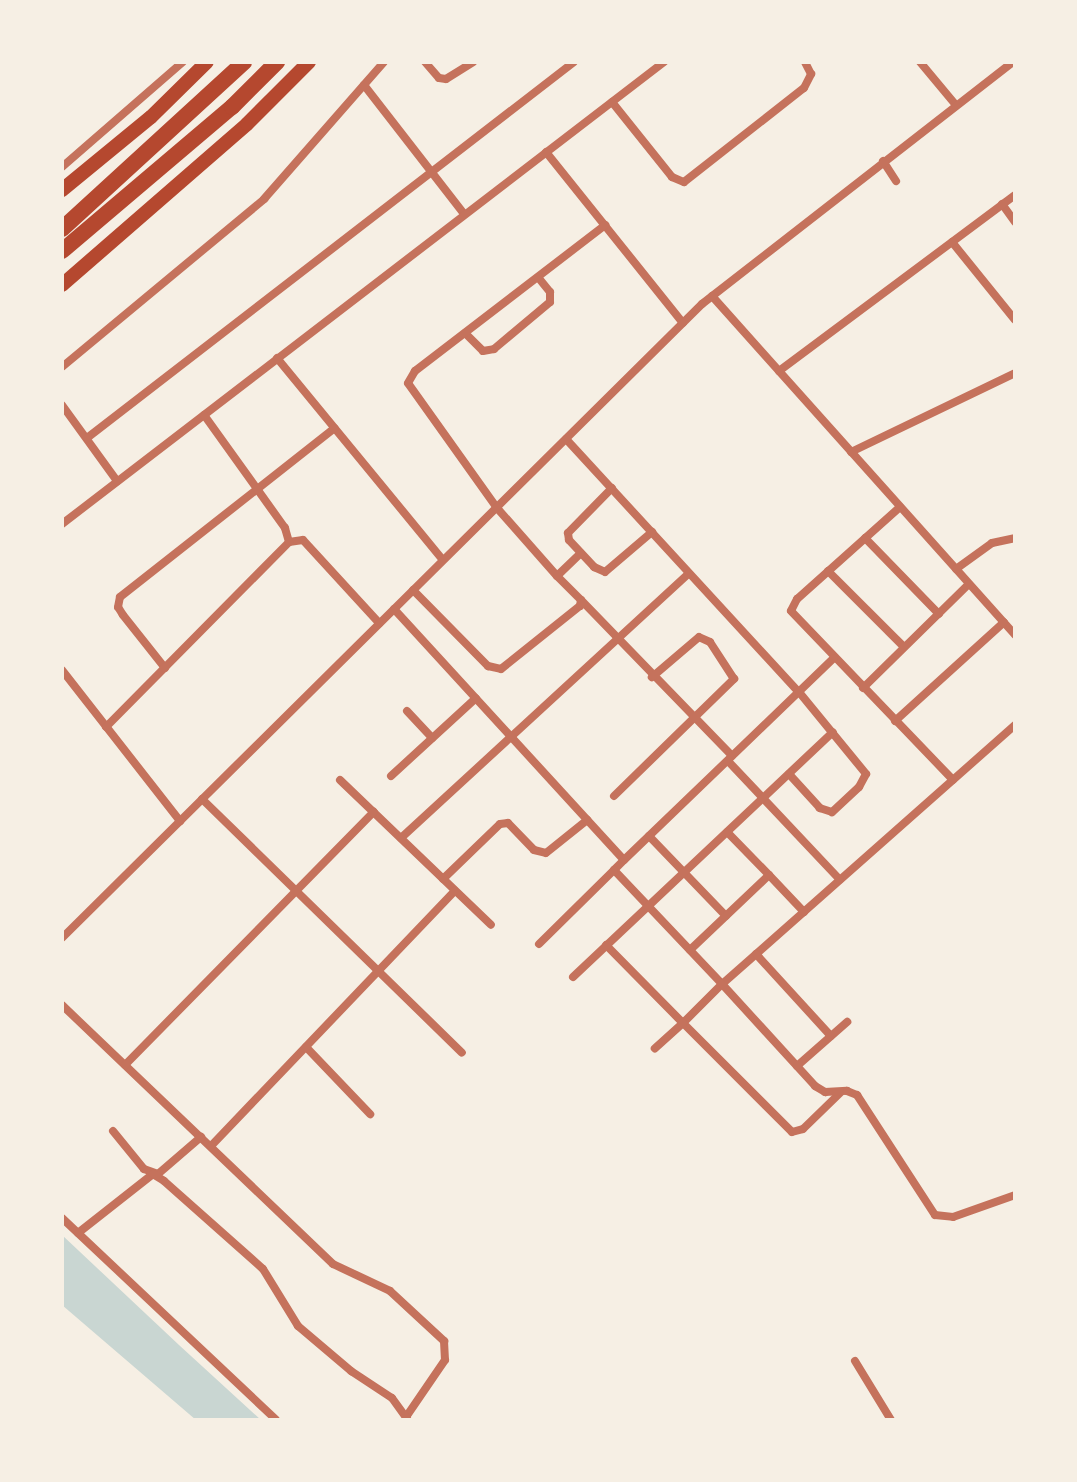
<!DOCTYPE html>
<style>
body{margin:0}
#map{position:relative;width:1077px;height:1482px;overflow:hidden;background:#f6efe4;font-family:"Crimson Pro",serif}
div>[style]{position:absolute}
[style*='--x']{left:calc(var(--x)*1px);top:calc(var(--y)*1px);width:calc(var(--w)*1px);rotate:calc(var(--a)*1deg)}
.water>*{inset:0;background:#c9d6d2}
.minor>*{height:8px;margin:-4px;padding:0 4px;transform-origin:4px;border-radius:4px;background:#c5725c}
.secondary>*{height:14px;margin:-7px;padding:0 7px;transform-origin:7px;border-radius:7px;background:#b5482f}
.trunk>*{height:16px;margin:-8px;padding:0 8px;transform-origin:8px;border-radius:8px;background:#b5482f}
span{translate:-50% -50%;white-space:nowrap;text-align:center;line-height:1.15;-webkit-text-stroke:8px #f6efe4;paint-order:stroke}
.frame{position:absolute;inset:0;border:64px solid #f6efe4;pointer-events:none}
</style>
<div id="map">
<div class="water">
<i style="clip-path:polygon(62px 1235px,179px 1345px,261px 1420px,196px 1420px,62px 1305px)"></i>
</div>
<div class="minor">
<i style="--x:425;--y:62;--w:21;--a:49"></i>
<i style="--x:439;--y:78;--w:7;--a:8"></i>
<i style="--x:446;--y:79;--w:32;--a:-32"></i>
<i style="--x:920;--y:62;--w:55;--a:50.2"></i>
<i style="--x:364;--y:85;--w:163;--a:52.2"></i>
<i style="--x:612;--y:102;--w:96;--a:51.3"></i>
<i style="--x:672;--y:177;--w:13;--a:23"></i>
<i style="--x:684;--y:182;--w:152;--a:-38.1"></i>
<i style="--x:804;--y:88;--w:16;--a:-63"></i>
<i style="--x:811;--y:74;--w:13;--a:-117"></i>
<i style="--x:546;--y:152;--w:219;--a:51.3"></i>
<i style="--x:883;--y:161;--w:24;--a:57"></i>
<i style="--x:62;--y:167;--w:160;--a:-41"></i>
<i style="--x:1002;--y:204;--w:22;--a:54"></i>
<i style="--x:952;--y:242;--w:100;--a:51.1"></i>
<i style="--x:712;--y:296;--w:455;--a:48.2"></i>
<i style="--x:465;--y:333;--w:25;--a:45"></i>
<i style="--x:483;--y:351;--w:11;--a:-10"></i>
<i style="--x:494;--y:349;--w:73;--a:-40"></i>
<i style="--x:550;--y:302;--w:10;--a:-90"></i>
<i style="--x:550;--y:292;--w:19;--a:-129"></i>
<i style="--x:277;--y:358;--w:261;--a:50.6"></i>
<i style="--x:62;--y:367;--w:263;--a:-39.7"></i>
<i style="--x:264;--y:199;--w:182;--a:-48.8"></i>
<i style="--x:779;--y:371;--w:294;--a:-36.7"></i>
<i style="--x:62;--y:405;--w:94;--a:54.1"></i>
<i style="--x:87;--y:438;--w:615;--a:-37.67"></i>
<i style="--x:566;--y:439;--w:344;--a:47.4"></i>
<i style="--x:799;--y:692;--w:106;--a:50.7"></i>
<i style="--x:866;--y:774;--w:15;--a:118"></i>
<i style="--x:859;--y:787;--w:37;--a:137"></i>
<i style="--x:832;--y:812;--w:13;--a:-162"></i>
<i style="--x:820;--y:808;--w:46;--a:-132.4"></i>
<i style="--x:851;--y:452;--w:182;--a:-25.7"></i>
<i style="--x:612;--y:488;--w:63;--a:134.4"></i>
<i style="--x:568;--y:533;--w:7;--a:82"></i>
<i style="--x:569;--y:540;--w:37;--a:47"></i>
<i style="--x:594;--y:567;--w:12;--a:24"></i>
<i style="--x:605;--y:572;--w:62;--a:-40.4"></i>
<i style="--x:900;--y:507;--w:138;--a:138.2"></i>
<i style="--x:797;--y:599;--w:13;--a:117"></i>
<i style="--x:791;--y:611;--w:234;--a:46.2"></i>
<i style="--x:62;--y:524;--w:759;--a:-37.5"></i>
<i style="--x:865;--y:538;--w:106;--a:45.8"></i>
<i style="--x:289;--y:542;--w:14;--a:-8"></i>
<i style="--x:303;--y:540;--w:113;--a:47.5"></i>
<i style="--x:956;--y:569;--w:44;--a:-35.8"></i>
<i style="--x:992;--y:543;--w:24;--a:-12"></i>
<i style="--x:828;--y:571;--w:107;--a:45"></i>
<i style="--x:557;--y:576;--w:91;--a:-131.4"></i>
<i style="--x:497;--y:508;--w:153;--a:-125.5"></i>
<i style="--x:408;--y:383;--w:14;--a:-60"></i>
<i style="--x:415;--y:371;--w:240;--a:-37.5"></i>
<i style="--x:413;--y:590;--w:107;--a:45.4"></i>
<i style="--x:488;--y:666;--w:13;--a:13"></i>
<i style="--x:501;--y:669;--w:101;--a:-38.6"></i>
<i style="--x:580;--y:606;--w:6;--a:-81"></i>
<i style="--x:581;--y:600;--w:34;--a:-135"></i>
<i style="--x:557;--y:576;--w:33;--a:-44"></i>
<i style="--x:581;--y:600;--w:217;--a:45.9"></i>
<i style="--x:394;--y:609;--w:340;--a:47.5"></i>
<i style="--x:624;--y:860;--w:14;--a:135"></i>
<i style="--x:614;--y:870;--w:157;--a:46.5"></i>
<i style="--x:722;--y:984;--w:55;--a:135"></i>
<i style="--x:683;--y:1023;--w:154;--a:45"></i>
<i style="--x:792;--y:1132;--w:11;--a:-15"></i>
<i style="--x:803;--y:1129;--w:52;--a:-44.2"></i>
<i style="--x:165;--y:668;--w:68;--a:-128.4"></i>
<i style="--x:123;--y:615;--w:9;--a:-122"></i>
<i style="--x:118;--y:607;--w:10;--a:-79"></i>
<i style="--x:120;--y:597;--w:273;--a:-38.2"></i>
<i style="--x:62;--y:670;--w:192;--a:52"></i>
<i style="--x:863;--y:688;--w:148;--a:-44.5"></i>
<i style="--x:407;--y:711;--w:37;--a:47"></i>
<i style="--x:895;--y:721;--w:147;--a:-42.2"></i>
<i style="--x:1015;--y:725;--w:391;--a:138.5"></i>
<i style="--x:722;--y:984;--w:138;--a:47.6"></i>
<i style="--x:815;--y:1086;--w:12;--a:31"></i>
<i style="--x:825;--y:1092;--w:22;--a:-3"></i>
<i style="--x:847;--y:1091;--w:11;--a:22"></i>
<i style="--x:857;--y:1095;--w:143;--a:57"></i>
<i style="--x:935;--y:1215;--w:18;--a:6"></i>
<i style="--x:953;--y:1217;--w:66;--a:-19.5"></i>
<i style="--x:106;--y:727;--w:260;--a:-45.3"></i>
<i style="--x:289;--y:542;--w:15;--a:-106"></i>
<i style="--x:285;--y:528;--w:139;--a:-125.6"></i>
<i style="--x:728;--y:761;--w:163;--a:46.7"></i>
<i style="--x:391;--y:776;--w:115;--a:-42.5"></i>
<i style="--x:340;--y:780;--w:209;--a:43.8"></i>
<i style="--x:614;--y:796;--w:168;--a:-44.3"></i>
<i style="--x:734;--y:679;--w:44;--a:-123"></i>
<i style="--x:710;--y:642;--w:12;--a:-156"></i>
<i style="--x:699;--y:637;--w:62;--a:139.6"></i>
<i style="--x:202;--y:799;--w:363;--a:44.3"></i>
<i style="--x:649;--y:836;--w:111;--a:46.1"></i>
<i style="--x:401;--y:838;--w:391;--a:-42.6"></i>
<i style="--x:624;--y:860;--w:291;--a:-43.9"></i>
<i style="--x:769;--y:875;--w:51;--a:46.6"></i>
<i style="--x:443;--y:879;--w:79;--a:-44"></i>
<i style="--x:500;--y:824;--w:8;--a:-7"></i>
<i style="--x:508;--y:823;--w:37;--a:46"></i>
<i style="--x:534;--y:850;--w:12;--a:14"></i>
<i style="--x:546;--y:853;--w:53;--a:-38.8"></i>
<i style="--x:62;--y:938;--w:901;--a:-44.73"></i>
<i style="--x:702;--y:304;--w:394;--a:-37.9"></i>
<i style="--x:539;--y:944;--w:105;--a:-44.6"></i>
<i style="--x:606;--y:945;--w:110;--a:45.4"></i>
<i style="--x:683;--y:1023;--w:38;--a:138"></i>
<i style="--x:690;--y:950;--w:109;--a:-43.5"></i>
<i style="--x:769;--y:875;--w:60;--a:-134.3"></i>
<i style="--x:756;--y:954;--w:111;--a:47.6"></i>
<i style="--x:573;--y:977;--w:357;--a:-43.3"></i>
<i style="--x:62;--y:1005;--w:375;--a:43.7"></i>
<i style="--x:333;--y:1264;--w:63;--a:25.3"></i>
<i style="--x:390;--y:1291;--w:74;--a:42.8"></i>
<i style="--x:444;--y:1341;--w:19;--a:87"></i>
<i style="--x:445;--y:1360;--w:69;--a:124.4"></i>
<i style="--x:306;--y:1047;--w:93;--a:46.3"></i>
<i style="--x:125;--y:1065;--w:355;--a:-45.5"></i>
<i style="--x:797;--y:1066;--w:67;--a:-41.3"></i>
<i style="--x:113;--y:1131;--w:49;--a:50.8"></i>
<i style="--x:144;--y:1169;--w:15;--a:20"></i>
<i style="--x:158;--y:1174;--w:57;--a:-40.7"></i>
<i style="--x:211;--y:1146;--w:353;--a:-46.3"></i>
<i style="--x:62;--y:1218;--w:294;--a:43.3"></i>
<i style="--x:78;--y:1233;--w:95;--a:-38.2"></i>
<i style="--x:153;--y:1174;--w:13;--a:32"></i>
<i style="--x:164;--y:1181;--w:132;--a:41.6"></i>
<i style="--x:263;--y:1269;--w:67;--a:58.4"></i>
<i style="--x:298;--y:1326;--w:70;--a:40.3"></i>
<i style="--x:351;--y:1371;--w:49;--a:33.4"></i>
<i style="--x:392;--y:1398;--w:26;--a:54"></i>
<i style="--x:855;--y:1361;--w:69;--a:58.6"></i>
</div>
<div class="secondary">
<i style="--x:62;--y:190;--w:115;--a:-39.4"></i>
<i style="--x:151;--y:117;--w:78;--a:-44.5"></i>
<i style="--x:62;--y:285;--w:245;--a:-41"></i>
<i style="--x:247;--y:124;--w:88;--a:-45"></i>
</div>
<div class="trunk">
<i style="--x:62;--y:229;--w:247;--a:-42.5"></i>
<i style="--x:62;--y:251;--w:223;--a:-40.3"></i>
<i style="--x:232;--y:107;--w:64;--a:-45"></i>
</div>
<div class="frame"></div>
</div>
